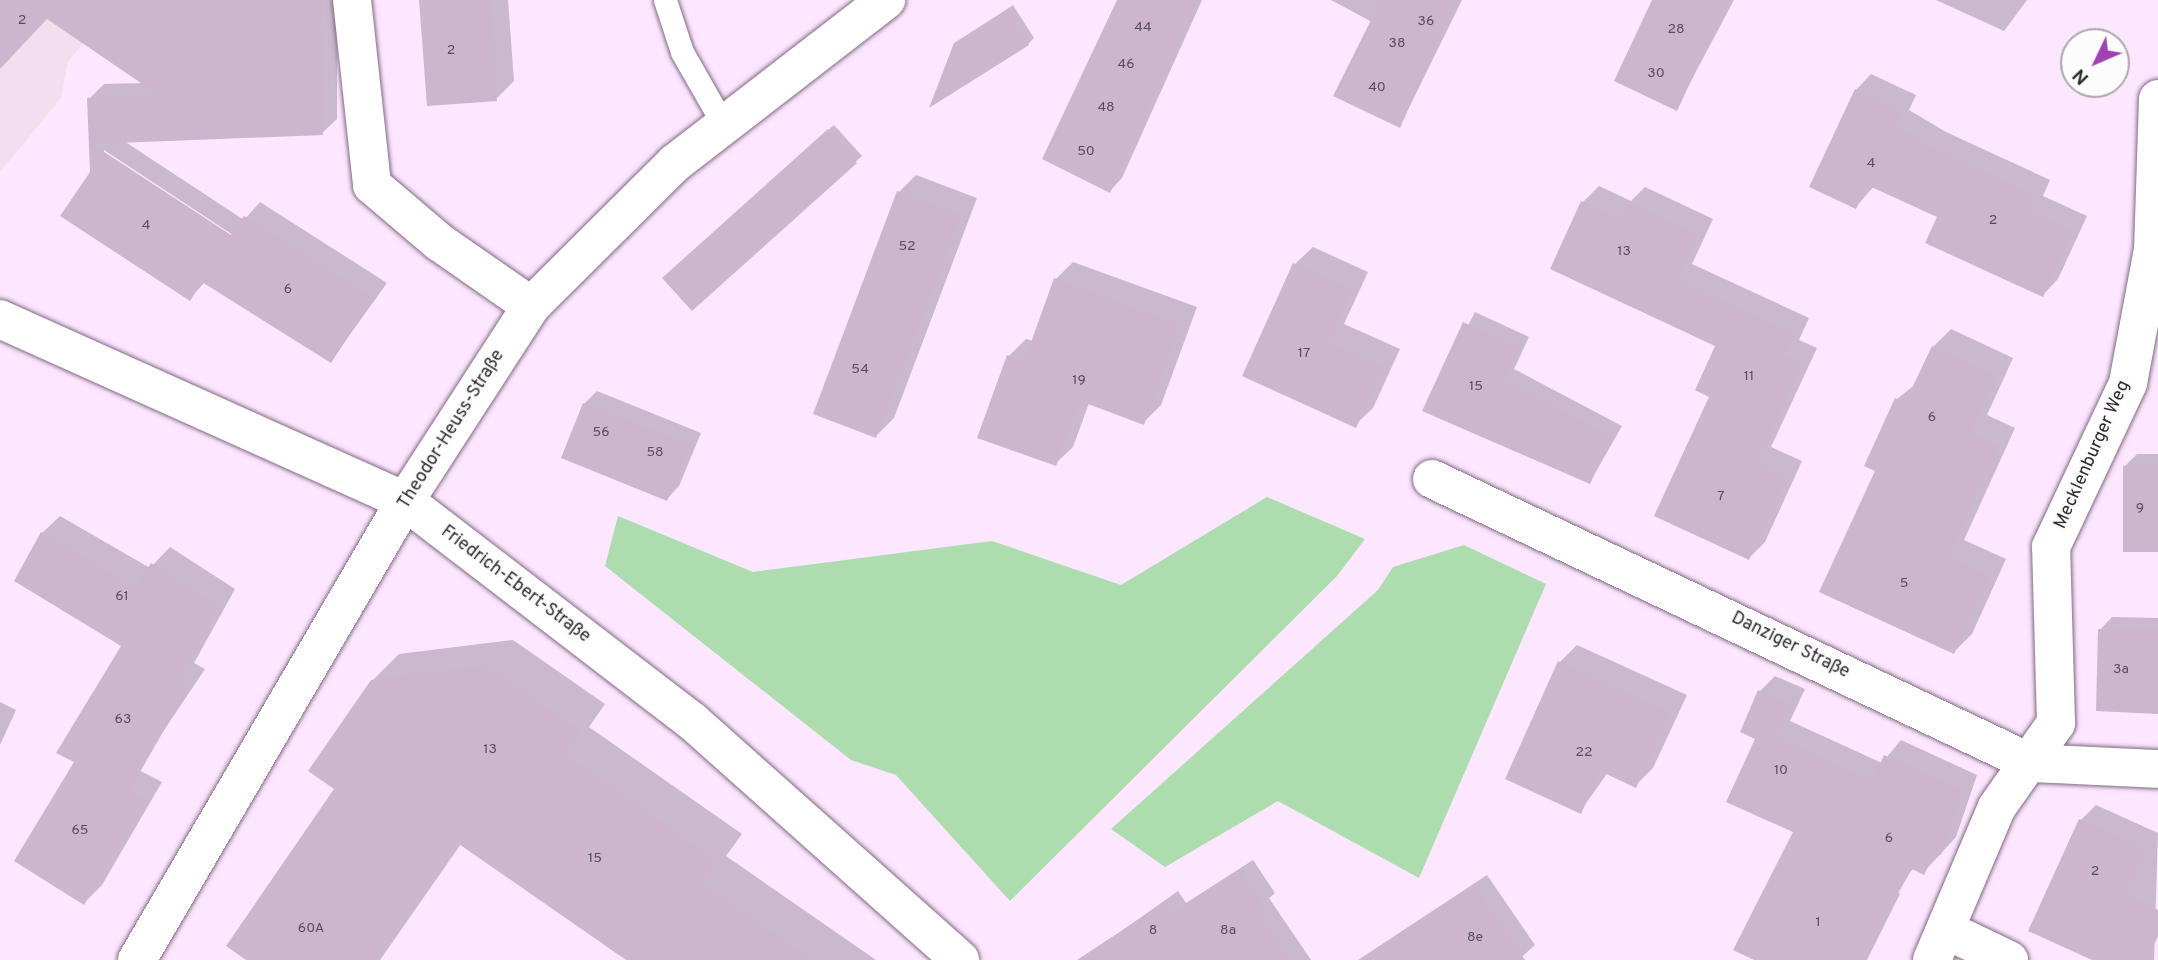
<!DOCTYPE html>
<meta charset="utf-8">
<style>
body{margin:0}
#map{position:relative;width:2158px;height:960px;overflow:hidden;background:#fde6ff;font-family:Overpass,sans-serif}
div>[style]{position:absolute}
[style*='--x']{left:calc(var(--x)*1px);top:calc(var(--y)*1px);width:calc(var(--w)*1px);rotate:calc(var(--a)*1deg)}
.commercial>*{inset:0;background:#f3deed}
.green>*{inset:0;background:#addcae}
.shadow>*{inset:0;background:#0003}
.building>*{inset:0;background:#ccb5cd}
.roads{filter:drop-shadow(0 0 2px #806b81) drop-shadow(0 0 2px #806b81)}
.service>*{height:23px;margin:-11.5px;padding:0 11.5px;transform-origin:11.5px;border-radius:11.5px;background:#fff}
.minor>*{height:38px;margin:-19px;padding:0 19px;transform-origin:19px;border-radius:19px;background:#fff}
span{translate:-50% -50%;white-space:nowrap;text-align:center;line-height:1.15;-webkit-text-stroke:6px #fcfcfc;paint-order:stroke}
.number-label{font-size:14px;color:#584d5a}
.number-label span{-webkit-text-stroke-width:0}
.street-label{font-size:18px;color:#322a33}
.north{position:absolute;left:2060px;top:28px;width:70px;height:70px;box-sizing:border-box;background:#fcfcfc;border:2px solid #aba8ac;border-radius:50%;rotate:226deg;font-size:19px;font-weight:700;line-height:28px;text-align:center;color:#322a33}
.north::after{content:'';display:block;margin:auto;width:24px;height:32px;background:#9c43af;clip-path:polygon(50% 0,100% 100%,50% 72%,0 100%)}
</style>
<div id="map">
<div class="commercial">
<i style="clip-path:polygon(0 0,123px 0,68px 61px,61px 98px,0 172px)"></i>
</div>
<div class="green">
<i style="clip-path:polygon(1267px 497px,1365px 539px,1337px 576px,1010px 901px,896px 775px,851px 760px,605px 566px,618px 516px,753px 572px,992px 541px,1121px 585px)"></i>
<i style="clip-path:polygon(1464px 545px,1546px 584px,1419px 878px,1278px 801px,1165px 867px,1111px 829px,1378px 590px,1393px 567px)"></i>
</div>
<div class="shadow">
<i style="clip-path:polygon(evenodd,0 0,337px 0,337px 119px,322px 133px,124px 141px,244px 220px,260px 202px,387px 283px,331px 361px,205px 282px,189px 299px,92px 172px,89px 99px,104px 84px,144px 83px,47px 17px,0 40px,0 0,104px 150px,239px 239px,237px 242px,104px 154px,104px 150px)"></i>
<i style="clip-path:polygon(421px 0,508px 0,514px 81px,496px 99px)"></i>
<i style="clip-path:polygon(1118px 0,1202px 0,1122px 178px,1110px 191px)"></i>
<i style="clip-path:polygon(1331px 0,1462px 0,1400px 126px,1372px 22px)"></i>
<i style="clip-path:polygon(1653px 0,1734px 0,1676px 109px)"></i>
<i style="clip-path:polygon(1936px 0,2027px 0,2004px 31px)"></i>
<i style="clip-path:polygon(1013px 5px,1034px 38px,1028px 44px,955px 44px)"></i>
<i style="clip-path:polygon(1871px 74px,1916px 95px,1909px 110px,1946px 132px,2050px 180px,2043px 196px,2087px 216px,2058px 279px,2043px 295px,1939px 216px,1874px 186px,1856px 207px,1856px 90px)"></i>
<i style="clip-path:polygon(834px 125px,862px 156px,692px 309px,670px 272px)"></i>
<i style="clip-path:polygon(916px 175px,977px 198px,894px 418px,876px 436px,899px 192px)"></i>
<i style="clip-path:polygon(1599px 186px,1631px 201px,1645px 187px,1713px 219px,1692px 264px,1809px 318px,1799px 340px,1817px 348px,1771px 447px,1802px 461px,1765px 542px,1749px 558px,1712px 396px,1718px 345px,1583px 202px)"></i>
<i style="clip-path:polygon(1313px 247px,1368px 272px,1344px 324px,1400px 349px,1373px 408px,1355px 425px,1295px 264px)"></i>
<i style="clip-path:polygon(1073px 262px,1197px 307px,1161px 405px,1143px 423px,1089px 403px,1073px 447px,1055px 464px,1009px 356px,1026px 339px,1033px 341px,1056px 279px)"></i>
<i style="clip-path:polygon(1475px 312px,1529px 337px,1514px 369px,1622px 426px,1590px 482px,1424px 410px)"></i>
<i style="clip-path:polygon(1951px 329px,2013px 358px,1987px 415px,2015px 428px,1964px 540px,2006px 559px,1972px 634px,1954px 652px,1877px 470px,1897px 399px,1917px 383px,1933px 347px)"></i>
<i style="clip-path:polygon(597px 391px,701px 433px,679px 486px,667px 499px,584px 404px)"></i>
<i style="clip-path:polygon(2137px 454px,2158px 454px,2158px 550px,2124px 467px)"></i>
<i style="clip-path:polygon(60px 516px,150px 568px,170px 547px,235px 589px,194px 663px,205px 669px,154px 745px,123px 645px,42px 533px)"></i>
<i style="clip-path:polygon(2112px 617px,2158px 618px,2158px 711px,2100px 630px)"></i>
<i style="clip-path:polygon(513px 640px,605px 704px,589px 727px,742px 834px,726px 856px,876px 960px,629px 960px,461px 844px,380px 960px,249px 960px,336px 788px,372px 681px,399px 654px)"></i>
<i style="clip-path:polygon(1577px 645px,1687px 695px,1653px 768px,1636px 785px,1608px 772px,1580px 812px,1560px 662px)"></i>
<i style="clip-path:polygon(1775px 676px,1805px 689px,1790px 721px,1882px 763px,1901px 740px,1977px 775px,1956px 837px,1923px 873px,1914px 868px,1908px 874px,1836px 846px,1900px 894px,1867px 960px,1757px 960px,1801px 831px,1757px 738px,1760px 691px)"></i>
<i style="clip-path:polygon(0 702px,16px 710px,0 745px)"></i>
<i style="clip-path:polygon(93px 746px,162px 782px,102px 885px,84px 903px)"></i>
<i style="clip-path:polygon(2096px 805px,2158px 833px,2154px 960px,2096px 960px,2031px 930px,2081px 820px)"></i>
<i style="clip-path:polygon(1253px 860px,1275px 893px,1269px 898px,1311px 960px,1108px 960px,1099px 947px,1178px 891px,1186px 903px)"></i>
<i style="clip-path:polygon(1487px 875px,1535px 945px,1518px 960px,1358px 960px)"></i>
</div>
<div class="building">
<i style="clip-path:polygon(0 0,322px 0,323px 135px,92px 144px,231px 235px,244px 216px,373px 298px,331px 363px,202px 282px,190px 301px,60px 216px,90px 172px,87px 98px,160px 96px,47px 19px,0 69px)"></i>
<i style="clip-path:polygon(419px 0,490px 0,497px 101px,427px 106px)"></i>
<i style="clip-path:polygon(1117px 0,1198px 0,1110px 193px,1042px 159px)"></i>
<i style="clip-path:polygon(1381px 0,1456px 0,1400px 128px,1333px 96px)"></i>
<i style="clip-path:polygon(1652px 0,1729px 0,1677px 111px,1614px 81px)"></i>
<i style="clip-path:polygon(1006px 10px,1029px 45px,929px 108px,954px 43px)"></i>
<i style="clip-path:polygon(1855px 89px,1902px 110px,1895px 126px,1931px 147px,2036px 196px,2029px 212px,2073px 231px,2043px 297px,1925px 243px,1937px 217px,1867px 185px,1856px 209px,1809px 187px)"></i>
<i style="clip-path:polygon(828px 129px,857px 163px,692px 311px,662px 278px)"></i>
<i style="clip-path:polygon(897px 191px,961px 216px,876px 438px,813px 414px)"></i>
<i style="clip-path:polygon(1581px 201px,1620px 219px,1627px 202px,1698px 235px,1677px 280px,1794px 334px,1784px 356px,1802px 364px,1756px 463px,1787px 477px,1749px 560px,1654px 516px,1709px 397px,1695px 390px,1715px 346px,1550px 269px)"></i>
<i style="clip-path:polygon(1293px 263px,1352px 290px,1328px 342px,1383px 367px,1356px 428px,1242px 376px)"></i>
<i style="clip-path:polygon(1054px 278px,1180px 325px,1144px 425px,1080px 401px,1056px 466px,977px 438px,1007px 355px,1024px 362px)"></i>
<i style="clip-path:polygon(1463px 322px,1519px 348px,1504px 380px,1612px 437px,1590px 484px,1422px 411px)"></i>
<i style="clip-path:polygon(1932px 346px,1996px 376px,1970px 433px,1999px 446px,1948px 557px,1990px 577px,1954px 654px,1819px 592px,1875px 471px,1864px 466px,1895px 398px,1905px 403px)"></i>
<i style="clip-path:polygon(583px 403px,690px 445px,667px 501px,561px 458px)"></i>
<i style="clip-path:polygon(2123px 466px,2158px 466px,2158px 552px,2123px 552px)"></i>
<i style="clip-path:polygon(41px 532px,135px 588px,151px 563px,219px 607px,178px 681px,189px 687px,129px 791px,146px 800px,84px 905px,14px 861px,74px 762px,56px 753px,121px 646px,14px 581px)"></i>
<i style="clip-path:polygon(2098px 629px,2158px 630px,2158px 714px,2096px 711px)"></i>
<i style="clip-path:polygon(1558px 661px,1670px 713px,1636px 788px,1600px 771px,1581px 814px,1505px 779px)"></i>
<i style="clip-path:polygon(486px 666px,580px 731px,564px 754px,716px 861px,701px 883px,812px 960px,626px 960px,456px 842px,374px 960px,246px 960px,226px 946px,334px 789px,308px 771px,371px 680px)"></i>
<i style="clip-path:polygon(1758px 690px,1791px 705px,1776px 737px,1872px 781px,1884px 755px,1963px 791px,1941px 855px,1935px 852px,1924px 875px,1912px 869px,1860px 960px,1754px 960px,1733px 950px,1793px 832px,1726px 802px,1755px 739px,1740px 732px)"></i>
<i style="clip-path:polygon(2079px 819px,2146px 849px,2125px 894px,2158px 910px,2158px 936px,2147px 960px,2092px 960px,2028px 931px)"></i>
<i style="clip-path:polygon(1240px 871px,1264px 906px,1257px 910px,1291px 960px,1077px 960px,1165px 902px,1173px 914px)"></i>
<i style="clip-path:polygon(1474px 885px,1525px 960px,1364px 960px)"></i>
</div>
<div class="roads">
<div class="service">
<i style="--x:665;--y:0;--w:55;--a:71.9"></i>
<i style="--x:682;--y:52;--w:83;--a:60.3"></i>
</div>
<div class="minor">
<i style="--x:352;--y:0;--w:186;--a:83.8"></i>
<i style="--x:372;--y:185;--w:88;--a:40.4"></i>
<i style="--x:439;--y:242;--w:112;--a:34.8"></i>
<i style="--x:0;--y:319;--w:444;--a:24.2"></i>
<i style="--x:405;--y:501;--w:362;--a:37.5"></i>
<i style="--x:692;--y:721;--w:359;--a:41.7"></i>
<i style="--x:1432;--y:479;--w:663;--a:25.37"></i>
<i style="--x:2031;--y:763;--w:127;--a:2.7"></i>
<i style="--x:1946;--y:930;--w:70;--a:25.5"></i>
<i style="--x:137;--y:960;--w:532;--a:-59.72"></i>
<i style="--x:405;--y:501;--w:232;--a:-57.1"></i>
<i style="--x:531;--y:306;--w:203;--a:-44.8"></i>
<i style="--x:675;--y:163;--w:267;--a:-37.7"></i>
<i style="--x:1932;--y:960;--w:166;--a:-67"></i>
<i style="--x:1997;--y:807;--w:103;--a:-54.9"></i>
<i style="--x:2056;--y:723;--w:176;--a:-91.6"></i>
<i style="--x:2051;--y:547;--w:181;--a:-64.8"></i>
<i style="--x:2128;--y:383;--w:135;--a:-79.4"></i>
<i style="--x:2153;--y:250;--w:151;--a:-88.1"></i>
</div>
</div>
<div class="number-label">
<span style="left:22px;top:21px">2</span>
<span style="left:1426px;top:22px">36</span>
<span style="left:1143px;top:28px">44</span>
<span style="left:1676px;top:30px">28</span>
<span style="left:1397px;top:44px">38</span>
<span style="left:451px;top:51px">2</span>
<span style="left:1126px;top:65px">46</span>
<span style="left:1656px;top:74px">30</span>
<span style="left:1377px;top:88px">40</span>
<span style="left:1106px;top:108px">48</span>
<span style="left:1086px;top:152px">50</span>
<span style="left:1871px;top:164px">4</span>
<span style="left:1993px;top:221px">2</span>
<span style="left:146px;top:226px">4</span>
<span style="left:907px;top:247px">52</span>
<span style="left:1624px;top:252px">13</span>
<span style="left:288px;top:290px">6</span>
<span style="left:1304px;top:354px">17</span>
<span style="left:860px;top:370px">54</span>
<span style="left:1749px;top:377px">11</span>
<span style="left:1079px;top:381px">19</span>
<span style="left:1476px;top:387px">15</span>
<span style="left:1932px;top:418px">6</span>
<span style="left:601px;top:433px">56</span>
<span style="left:655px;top:453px">58</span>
<span style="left:1721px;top:497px">7</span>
<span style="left:2140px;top:509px">9</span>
<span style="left:1904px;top:584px">5</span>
<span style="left:122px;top:597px">61</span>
<span style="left:2121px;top:670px">3a</span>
<span style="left:123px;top:720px">63</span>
<span style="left:490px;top:750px">13</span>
<span style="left:1584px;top:753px">22</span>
<span style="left:1781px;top:771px">10</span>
<span style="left:80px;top:831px">65</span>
<span style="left:1889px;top:839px">6</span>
<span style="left:595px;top:859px">15</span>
<span style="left:2095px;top:872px">2</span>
<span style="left:1818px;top:923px">1</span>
<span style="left:311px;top:929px">60A</span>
<span style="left:1153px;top:931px">8</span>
<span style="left:1228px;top:931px">8a</span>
<span style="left:1475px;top:938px">8e</span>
</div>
<div class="street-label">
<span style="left:452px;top:430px;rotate:-58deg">Theodor-Heuss-Straße</span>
<span style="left:2093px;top:455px;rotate:-66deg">Mecklenburger Weg</span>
<span style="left:515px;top:585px;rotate:37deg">Friedrich-Ebert-Straße</span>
<span style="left:1790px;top:646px;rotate:26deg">Danziger Straße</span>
</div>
<div class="north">N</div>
</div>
